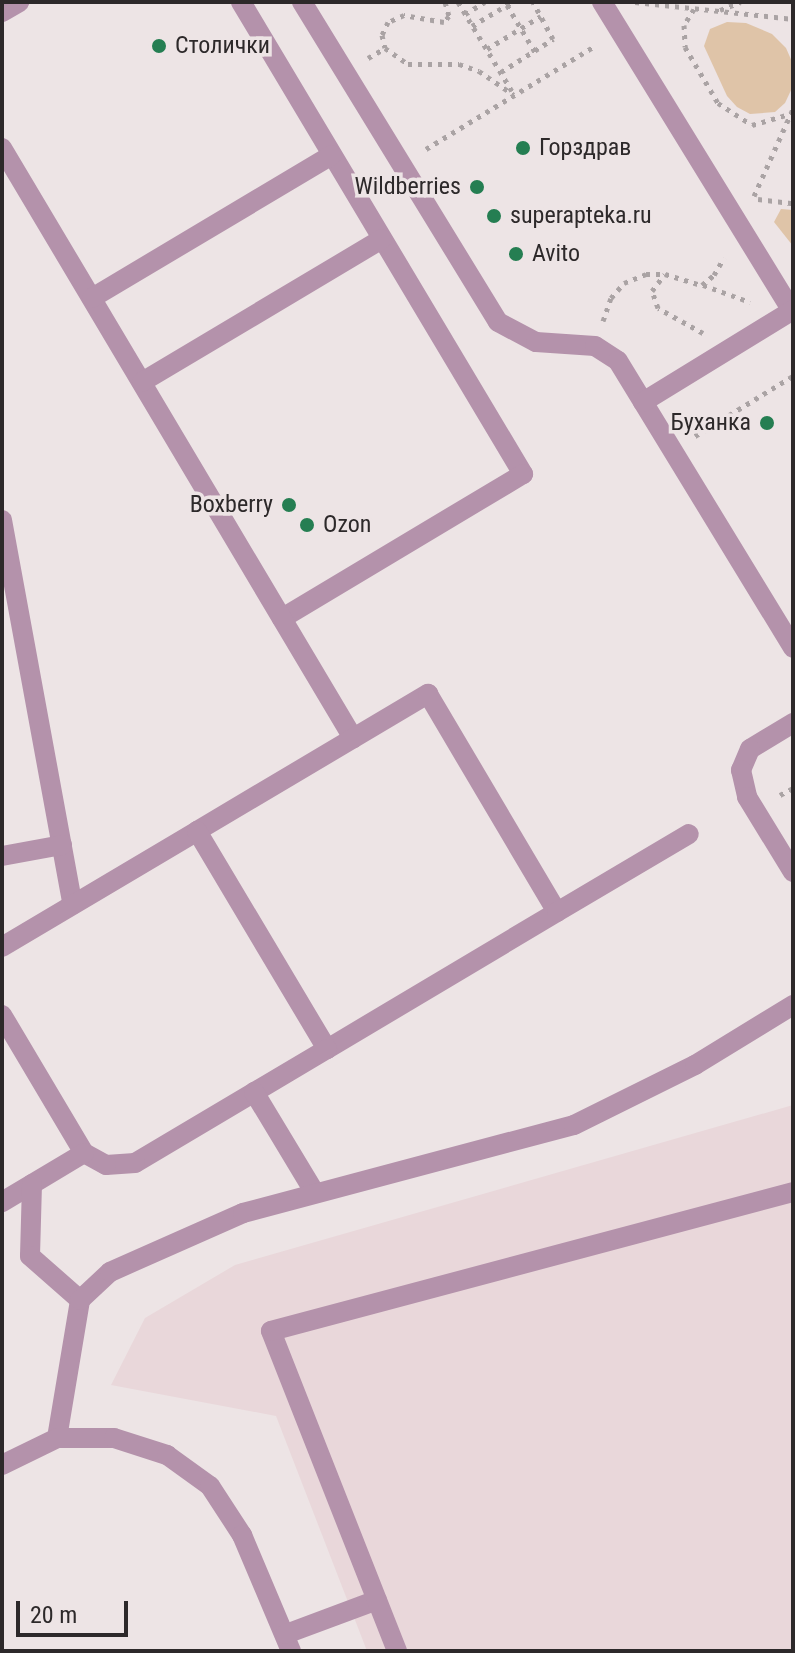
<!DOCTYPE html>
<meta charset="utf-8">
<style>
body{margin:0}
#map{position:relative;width:795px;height:1653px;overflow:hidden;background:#ede4e5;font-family:"Roboto Condensed",sans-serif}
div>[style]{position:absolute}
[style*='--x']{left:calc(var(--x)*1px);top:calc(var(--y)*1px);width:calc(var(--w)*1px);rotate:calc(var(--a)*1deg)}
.built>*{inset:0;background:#e9d7da}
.green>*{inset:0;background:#dfc4a8}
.path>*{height:5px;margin-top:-2.5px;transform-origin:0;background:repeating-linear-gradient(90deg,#aaa3a4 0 4px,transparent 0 10px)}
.minor>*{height:20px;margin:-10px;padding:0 10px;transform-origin:10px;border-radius:10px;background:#b492ab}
.dots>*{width:22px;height:22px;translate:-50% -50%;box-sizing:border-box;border:4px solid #ede4e5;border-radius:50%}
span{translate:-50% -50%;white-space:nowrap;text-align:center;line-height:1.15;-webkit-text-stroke:7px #ede4e5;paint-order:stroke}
.poi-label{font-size:24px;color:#2d292a}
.left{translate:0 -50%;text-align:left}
.right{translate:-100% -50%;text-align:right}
.frame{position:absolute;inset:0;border:4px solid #2d292a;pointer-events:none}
.scale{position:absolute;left:16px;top:1601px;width:112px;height:36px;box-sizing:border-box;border:4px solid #2d292a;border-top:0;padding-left:10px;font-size:24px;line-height:28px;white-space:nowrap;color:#2d292a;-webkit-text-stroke:6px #ede4e5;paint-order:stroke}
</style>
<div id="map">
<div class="built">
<i style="clip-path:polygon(793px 1105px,793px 1651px,367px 1651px,276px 1416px,111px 1385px,145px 1318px,235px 1265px)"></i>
</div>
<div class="green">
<i style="clip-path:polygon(727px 22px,746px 23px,772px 34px,786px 48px,793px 64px,793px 86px,785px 103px,775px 112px,750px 114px,737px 107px,727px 96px,704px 46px,710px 29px)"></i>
<i style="clip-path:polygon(781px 209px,793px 210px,793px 246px,774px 222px)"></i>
</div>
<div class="path">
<i style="--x:445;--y:2;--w:15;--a:74"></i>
<i style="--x:449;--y:16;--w:8;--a:130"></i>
<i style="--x:444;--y:22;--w:41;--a:-170.1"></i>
<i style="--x:404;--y:15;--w:17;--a:156"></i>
<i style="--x:388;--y:22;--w:14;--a:115"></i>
<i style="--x:382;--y:35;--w:13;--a:77"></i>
<i style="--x:385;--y:48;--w:28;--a:35"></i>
<i style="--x:408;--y:64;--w:51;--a:0"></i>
<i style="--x:459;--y:64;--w:21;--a:19"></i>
<i style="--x:479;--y:71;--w:42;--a:34.4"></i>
<i style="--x:458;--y:2;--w:104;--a:58.8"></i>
<i style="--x:635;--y:2;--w:159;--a:6.1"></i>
<i style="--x:507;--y:5;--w:55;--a:59.2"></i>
<i style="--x:694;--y:9;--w:19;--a:122"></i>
<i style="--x:684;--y:25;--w:22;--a:87"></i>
<i style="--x:685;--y:47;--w:65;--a:59.5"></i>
<i style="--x:718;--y:103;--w:40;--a:32.9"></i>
<i style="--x:752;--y:125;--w:43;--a:-16.3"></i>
<i style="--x:720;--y:10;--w:22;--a:-21"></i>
<i style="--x:465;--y:14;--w:23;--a:-31"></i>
<i style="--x:472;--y:26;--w:47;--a:-31"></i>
<i style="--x:487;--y:49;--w:63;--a:-31.4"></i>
<i style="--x:368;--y:58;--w:20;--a:-30"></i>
<i style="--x:501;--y:72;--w:62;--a:-32.4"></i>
<i style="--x:553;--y:39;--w:42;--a:-118.4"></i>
<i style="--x:426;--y:149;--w:198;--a:-31.4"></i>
<i style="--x:754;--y:196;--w:95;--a:-65.9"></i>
<i style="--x:758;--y:199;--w:35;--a:7"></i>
<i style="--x:703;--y:285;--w:50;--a:19.9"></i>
<i style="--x:603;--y:321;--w:24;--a:-71"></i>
<i style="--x:611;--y:298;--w:20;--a:-49"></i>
<i style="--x:624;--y:283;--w:24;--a:-22"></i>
<i style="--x:646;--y:274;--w:18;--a:0"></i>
<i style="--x:703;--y:333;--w:51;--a:-150.9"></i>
<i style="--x:658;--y:308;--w:18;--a:-109"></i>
<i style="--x:652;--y:291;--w:21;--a:-53"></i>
<i style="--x:665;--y:274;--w:39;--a:17"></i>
<i style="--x:702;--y:285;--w:16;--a:-40"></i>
<i style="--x:714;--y:275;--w:20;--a:-60"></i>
<i style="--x:695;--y:436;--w:115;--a:-31.5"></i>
<i style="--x:780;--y:795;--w:15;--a:-28"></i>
</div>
<div class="minor">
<i style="--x:241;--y:2;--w:550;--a:59.14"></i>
<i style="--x:523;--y:474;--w:281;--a:149.1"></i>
<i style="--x:302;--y:2;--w:375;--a:58.5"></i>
<i style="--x:498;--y:322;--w:43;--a:27.8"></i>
<i style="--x:536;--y:342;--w:59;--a:3.9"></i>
<i style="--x:595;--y:346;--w:27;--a:33"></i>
<i style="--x:618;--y:361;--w:336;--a:58.6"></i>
<i style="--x:602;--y:2;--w:363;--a:58.4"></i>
<i style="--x:2;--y:12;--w:20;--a:-30"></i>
<i style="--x:2;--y:148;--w:687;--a:59.25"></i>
<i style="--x:92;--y:298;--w:279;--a:-30.8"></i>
<i style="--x:142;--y:382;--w:279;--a:-30.8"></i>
<i style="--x:643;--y:402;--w:176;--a:-31.5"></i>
<i style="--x:2;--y:520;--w:391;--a:79.6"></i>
<i style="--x:793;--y:723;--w:50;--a:148.8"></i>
<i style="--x:750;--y:749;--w:23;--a:113"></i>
<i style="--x:741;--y:770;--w:28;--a:77"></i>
<i style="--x:747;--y:797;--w:88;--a:58.5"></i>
<i style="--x:197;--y:831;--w:269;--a:-30.7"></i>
<i style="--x:428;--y:694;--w:253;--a:59.4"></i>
<i style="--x:557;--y:912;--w:268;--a:149.2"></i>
<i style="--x:2;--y:856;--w:61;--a:-10.4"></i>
<i style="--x:557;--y:912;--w:153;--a:-30.6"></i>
<i style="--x:2;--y:947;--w:227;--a:-30.7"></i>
<i style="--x:197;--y:831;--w:254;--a:59.2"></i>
<i style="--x:327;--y:1049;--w:223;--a:149.3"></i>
<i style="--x:135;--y:1163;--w:29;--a:176"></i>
<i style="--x:106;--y:1165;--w:25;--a:-151"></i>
<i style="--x:2;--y:1015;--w:161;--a:59.3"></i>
<i style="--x:84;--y:1153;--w:96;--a:149.1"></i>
<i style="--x:254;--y:1092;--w:118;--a:58.9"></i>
<i style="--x:32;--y:1184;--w:72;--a:91.6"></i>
<i style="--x:30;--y:1256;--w:67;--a:41.3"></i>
<i style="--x:57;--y:1438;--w:140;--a:-80.5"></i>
<i style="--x:80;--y:1300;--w:41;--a:-43"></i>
<i style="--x:110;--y:1272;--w:145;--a:-23.9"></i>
<i style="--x:243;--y:1213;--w:342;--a:-14.9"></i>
<i style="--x:574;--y:1125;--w:135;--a:-26.4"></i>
<i style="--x:695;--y:1065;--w:115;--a:-31.5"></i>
<i style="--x:2;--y:1465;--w:61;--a:-26.1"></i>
<i style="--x:57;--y:1438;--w:57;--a:0"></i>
<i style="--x:114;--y:1438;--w:56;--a:17.8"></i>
<i style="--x:167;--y:1455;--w:53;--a:35.8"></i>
<i style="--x:210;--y:1486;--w:59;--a:56.9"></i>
<i style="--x:242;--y:1535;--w:126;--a:67.1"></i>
<i style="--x:286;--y:1634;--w:97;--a:-20.5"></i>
<i style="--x:397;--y:1651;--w:344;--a:-111.5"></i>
<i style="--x:271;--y:1331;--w:540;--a:-14.91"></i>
</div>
<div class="dots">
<i style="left:159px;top:46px;background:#257e52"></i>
<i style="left:523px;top:148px;background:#257e52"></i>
<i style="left:477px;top:187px;background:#257e52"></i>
<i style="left:494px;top:216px;background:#257e52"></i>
<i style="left:516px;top:254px;background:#257e52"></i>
<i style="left:767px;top:423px;background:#257e52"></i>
<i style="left:289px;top:505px;background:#257e52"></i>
<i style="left:307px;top:525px;background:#257e52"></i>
</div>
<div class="poi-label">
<span class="left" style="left:175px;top:46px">Столички</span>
<span class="left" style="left:539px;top:148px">Горздрав</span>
<span class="right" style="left:461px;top:187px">Wildberries</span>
<span class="left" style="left:510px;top:216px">superapteka.ru</span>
<span class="left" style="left:532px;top:254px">Avito</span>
<span class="right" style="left:751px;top:423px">Буханка</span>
<span class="right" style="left:273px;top:505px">Boxberry</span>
<span class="left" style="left:323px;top:525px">Ozon</span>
</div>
<div class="frame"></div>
<div class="scale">20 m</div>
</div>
